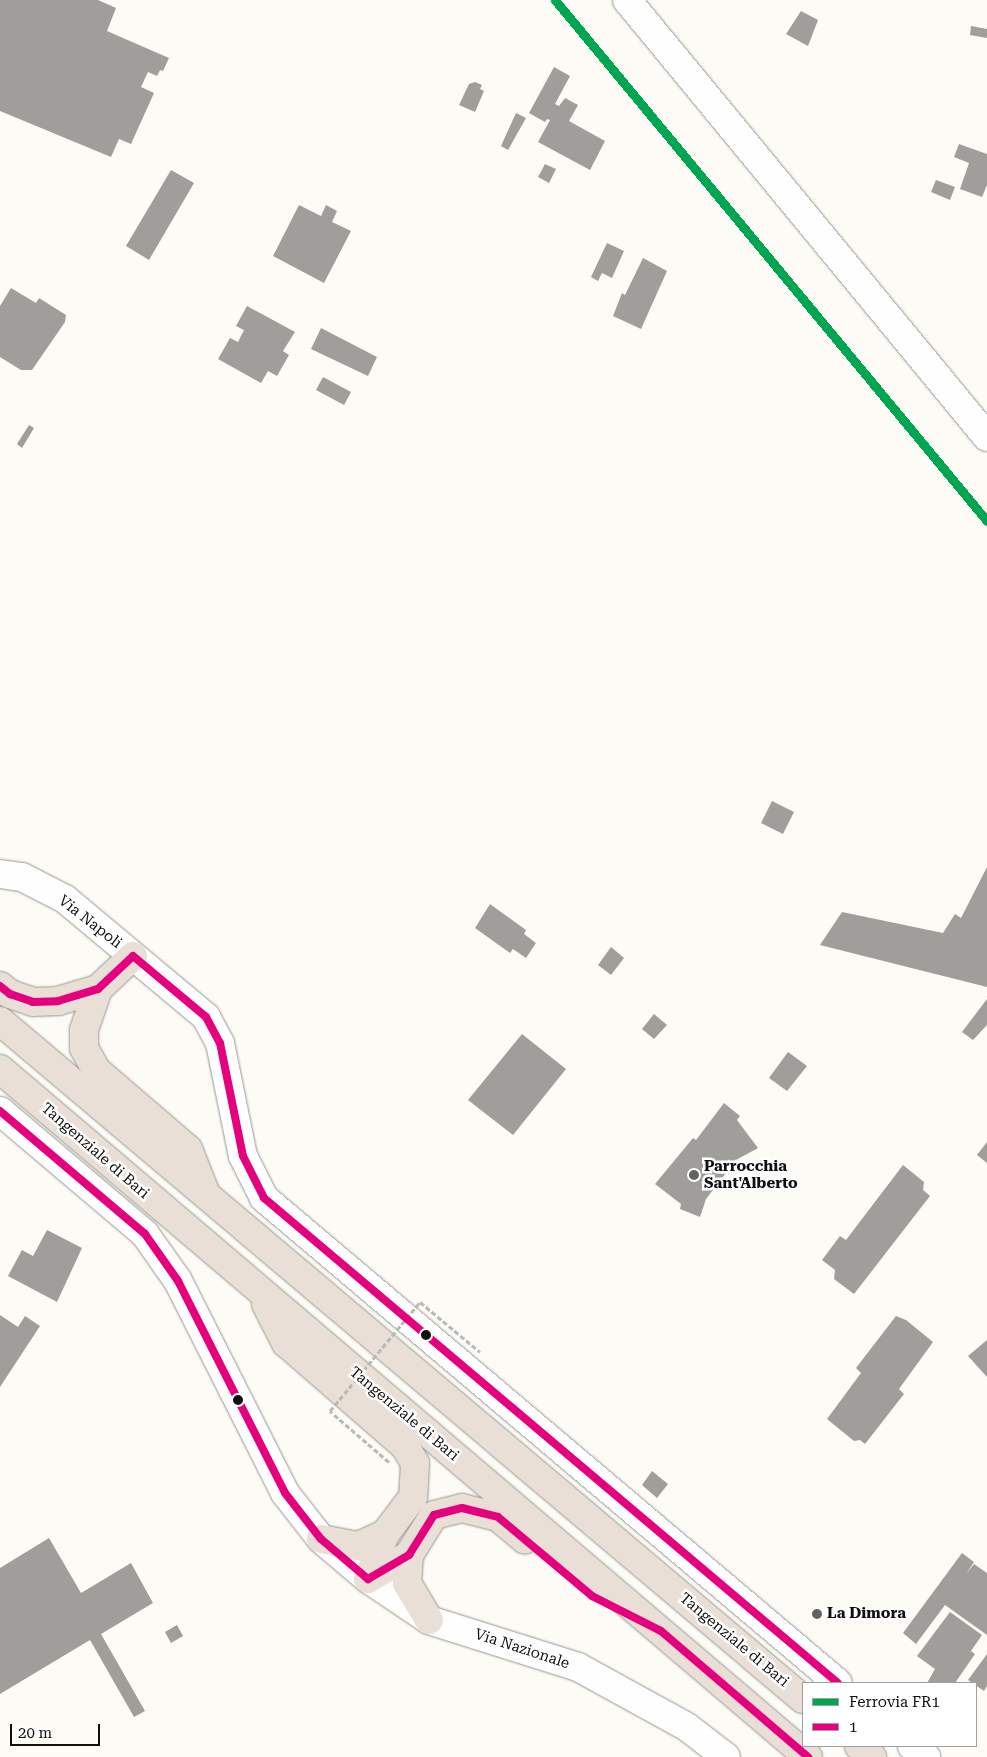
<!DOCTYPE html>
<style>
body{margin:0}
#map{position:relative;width:987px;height:1757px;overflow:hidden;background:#fcfbf5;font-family:"Roboto Serif",serif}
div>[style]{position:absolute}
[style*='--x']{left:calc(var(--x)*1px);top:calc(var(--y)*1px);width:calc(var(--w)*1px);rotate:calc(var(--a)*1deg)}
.building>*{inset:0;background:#a09e9a}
.roads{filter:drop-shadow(0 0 1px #969693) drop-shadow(0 0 1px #969693)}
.minor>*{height:28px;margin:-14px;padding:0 14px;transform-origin:14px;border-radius:14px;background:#fffefe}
.highway>*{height:28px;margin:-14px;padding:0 14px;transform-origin:14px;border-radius:14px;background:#eadfd6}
.path-bridge>*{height:3px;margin-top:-1.5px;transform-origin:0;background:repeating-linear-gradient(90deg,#b9b9b8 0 5px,transparent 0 7.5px)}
.bus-1>*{height:8px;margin:-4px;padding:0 4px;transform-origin:4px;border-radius:4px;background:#e5007d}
.rail-1>*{height:9px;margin:-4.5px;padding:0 4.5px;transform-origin:4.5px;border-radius:4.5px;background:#00a651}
.dots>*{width:14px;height:14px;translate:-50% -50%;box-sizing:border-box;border:2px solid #fff;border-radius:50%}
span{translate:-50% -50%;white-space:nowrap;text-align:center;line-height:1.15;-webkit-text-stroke:5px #fff;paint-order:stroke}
.street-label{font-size:15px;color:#101010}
.poi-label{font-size:15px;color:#101010;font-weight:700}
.left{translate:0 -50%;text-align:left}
.legend{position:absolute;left:802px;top:1682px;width:175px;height:65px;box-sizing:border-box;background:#fff;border:1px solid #9f9f9f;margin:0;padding:6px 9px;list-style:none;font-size:15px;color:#101010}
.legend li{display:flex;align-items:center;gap:10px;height:25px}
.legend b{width:25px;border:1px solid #9f9f9f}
.scale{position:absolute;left:10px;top:1724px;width:90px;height:22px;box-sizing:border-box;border:2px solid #101010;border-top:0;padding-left:6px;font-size:15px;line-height:18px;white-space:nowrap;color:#101010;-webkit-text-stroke:4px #fff;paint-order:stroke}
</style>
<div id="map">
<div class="building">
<i style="clip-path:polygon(0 0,98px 0,116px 8px,107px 31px,169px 58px,163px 71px,160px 70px,157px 76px,148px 72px,141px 87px,154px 93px,131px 144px,119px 139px,111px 157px,0 111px)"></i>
<i style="clip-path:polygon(801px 11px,818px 20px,808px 46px,786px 34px)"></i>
<i style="clip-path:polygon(971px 26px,987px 29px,987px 38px,970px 35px)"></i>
<i style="clip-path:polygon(554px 67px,570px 76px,555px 104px,559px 106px,565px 98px,578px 105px,569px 121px,605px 141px,590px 170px,538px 142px,550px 120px,547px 119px,545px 122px,529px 113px)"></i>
<i style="clip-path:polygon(475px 82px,482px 85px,480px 89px,484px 91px,475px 112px,459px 105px,469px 84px)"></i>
<i style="clip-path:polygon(516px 113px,526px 118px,508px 150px,501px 146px)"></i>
<i style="clip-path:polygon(959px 144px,987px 154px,987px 185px,982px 197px,960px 189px,969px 163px,954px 157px)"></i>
<i style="clip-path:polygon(545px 164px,556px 169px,549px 183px,538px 177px)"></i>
<i style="clip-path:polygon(171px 170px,194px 183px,149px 260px,126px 246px)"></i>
<i style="clip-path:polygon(936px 180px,955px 187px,950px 200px,931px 192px)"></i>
<i style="clip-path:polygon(299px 205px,321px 216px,326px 205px,337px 211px,332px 222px,351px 231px,324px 283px,273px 256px)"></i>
<i style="clip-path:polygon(607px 243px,624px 251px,612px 278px,602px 273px,598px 281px,591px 277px)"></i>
<i style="clip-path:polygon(643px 258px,667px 271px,641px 329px,613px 316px,622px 293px,625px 295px)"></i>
<i style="clip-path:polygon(11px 288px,36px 303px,39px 298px,66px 315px,65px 322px,32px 370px,21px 370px,0 357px,0 306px)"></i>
<i style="clip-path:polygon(247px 306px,295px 332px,283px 351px,289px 355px,277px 376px,268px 371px,261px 383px,218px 359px,230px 338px,238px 342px,244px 330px,236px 326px)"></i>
<i style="clip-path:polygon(321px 328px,377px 357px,368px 376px,311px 349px)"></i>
<i style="clip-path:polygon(323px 377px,351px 392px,344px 405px,316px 390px)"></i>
<i style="clip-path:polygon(29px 425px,34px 428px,22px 448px,17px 444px)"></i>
<i style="clip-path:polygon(772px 801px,794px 812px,783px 834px,761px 823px)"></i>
<i style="clip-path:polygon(987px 867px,987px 987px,820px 945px,842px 912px,943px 933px,955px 914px,961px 918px)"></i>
<i style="clip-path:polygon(490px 904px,526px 930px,524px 934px,536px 943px,526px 958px,513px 949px,510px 953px,475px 928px)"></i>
<i style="clip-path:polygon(611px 947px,624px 958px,611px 975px,598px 965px)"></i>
<i style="clip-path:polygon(987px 999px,987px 1025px,973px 1040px,962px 1032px)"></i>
<i style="clip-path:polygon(654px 1014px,667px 1025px,654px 1039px,642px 1029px)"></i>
<i style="clip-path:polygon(522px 1034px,566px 1069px,513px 1135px,468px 1100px)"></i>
<i style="clip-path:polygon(788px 1052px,807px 1066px,787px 1091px,769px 1078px)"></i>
<i style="clip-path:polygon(724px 1103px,740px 1116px,737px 1120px,758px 1148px,736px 1160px,706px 1199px,700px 1217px,680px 1209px,681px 1204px,655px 1184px,693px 1138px,696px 1140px)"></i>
<i style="clip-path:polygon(987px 1142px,987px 1163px,977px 1155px)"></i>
<i style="clip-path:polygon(903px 1165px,924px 1182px,923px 1190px,930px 1196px,854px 1294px,834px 1279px,835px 1270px,822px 1260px,840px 1236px,846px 1240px)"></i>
<i style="clip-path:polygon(47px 1230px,82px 1248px,57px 1302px,8px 1276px,22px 1250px,33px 1256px)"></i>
<i style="clip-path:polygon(0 1315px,18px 1327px,25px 1316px,40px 1326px,0 1387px)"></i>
<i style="clip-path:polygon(896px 1316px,906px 1320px,933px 1342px,899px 1389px,904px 1394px,865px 1444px,860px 1440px,854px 1441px,827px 1419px,861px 1373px,856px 1368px)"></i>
<i style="clip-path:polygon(987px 1340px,987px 1377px,968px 1356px)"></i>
<i style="clip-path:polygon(652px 1471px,668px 1484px,657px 1498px,642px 1485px)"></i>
<i style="clip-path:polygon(49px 1538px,81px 1593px,131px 1563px,153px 1603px,101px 1634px,145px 1711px,134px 1717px,90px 1640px,0 1694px,0 1568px)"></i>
<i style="clip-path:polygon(962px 1553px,974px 1562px,966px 1574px,974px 1564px,987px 1573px,987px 1635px,945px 1605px,916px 1644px,903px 1633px)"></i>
<i style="clip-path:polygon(950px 1612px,982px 1635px,971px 1651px,975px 1654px,955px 1683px,927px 1683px,935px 1669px,917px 1656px)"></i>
<i style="clip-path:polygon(177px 1625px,183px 1636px,171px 1643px,165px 1632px)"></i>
<i style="clip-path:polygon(987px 1654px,987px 1686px,984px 1691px,968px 1680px)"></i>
</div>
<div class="roads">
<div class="minor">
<i style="--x:627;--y:0;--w:566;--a:50.52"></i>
<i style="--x:0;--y:874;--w:22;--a:8"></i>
<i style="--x:22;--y:877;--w:48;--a:27.1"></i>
<i style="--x:65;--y:899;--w:184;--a:39.9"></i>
<i style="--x:206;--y:1017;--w:30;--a:62"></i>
<i style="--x:220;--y:1043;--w:115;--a:78.5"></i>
<i style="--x:243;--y:1156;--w:47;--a:63.4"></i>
<i style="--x:264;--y:1198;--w:751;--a:40.2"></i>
<i style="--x:0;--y:1111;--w:190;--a:40.3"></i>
<i style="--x:145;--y:1234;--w:57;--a:54.9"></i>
<i style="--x:178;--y:1281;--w:237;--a:63.2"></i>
<i style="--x:285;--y:1493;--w:58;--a:52"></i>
<i style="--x:321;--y:1539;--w:62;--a:40.4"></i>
<i style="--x:368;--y:1579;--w:73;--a:33.9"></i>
<i style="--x:429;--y:1620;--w:156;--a:17.5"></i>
<i style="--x:578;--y:1667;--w:124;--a:28.8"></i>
<i style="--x:687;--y:1727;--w:49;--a:37.6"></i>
<i style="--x:912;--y:1746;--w:18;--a:38"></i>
</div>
<div class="highway">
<i style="--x:0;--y:986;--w:13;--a:39"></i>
<i style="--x:10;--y:994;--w:24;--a:19"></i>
<i style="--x:33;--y:1002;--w:25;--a:-2"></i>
<i style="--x:58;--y:1001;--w:42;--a:-16.7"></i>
<i style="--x:98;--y:989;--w:48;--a:-43.3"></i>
<i style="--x:98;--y:989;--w:43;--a:108.9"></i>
<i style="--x:84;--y:1030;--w:18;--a:90"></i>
<i style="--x:84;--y:1048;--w:25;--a:61"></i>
<i style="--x:96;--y:1070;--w:121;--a:40.7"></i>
<i style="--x:188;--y:1149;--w:46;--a:68.4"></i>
<i style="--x:0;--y:1021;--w:1051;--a:40.18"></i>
<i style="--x:0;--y:1069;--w:1061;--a:40.41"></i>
<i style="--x:266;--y:1304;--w:44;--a:62.9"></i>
<i style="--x:286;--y:1343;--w:157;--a:40.9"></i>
<i style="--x:405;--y:1446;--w:20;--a:60"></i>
<i style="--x:415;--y:1463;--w:34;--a:93"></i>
<i style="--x:413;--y:1497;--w:46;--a:127.1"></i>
<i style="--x:385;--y:1534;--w:48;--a:110.7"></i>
<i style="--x:321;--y:1539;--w:38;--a:11"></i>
<i style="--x:358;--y:1546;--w:30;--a:-24"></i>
<i style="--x:409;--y:1555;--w:28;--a:94"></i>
<i style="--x:407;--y:1583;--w:43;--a:59.3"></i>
<i style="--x:368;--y:1579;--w:48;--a:-30.3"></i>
<i style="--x:409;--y:1555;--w:47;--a:-58"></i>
<i style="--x:434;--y:1515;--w:29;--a:-14"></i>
<i style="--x:462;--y:1508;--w:37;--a:14"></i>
<i style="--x:498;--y:1517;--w:35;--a:40"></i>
<i style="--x:859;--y:1746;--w:17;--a:40"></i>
</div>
</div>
<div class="path-bridge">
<i style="--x:389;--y:1462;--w:78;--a:-139.2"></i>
<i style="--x:330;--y:1411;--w:141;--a:-50.5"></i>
<i style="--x:420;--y:1302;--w:78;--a:39.8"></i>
</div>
<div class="bus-1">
<i style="--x:0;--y:986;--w:13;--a:39"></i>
<i style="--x:10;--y:994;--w:24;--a:19"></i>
<i style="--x:33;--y:1002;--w:25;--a:-2"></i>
<i style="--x:58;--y:1001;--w:42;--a:-16.7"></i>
<i style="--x:98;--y:989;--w:48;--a:-43.3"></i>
<i style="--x:133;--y:956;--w:95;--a:39.9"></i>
<i style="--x:206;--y:1017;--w:30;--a:62"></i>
<i style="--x:220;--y:1043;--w:115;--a:78.5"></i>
<i style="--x:243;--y:1156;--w:47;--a:63.4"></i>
<i style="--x:264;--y:1198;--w:751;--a:40.2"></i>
<i style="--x:0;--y:1111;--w:190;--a:40.3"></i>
<i style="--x:145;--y:1234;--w:57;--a:54.9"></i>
<i style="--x:178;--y:1281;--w:237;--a:63.2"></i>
<i style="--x:285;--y:1493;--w:58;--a:52"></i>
<i style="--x:321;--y:1539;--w:62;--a:40.4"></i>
<i style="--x:368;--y:1579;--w:48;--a:-30.3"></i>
<i style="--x:409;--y:1555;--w:47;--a:-58"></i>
<i style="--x:434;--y:1515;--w:29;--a:-14"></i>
<i style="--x:462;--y:1508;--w:37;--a:14"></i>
<i style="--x:498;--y:1517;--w:123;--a:40"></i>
<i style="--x:592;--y:1596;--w:77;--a:26.9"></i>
<i style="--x:661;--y:1631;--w:194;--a:40.6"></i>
</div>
<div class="rail-1">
<i style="--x:555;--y:0;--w:677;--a:50.34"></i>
</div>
<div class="dots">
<i style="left:694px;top:1175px;background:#636260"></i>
<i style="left:426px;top:1335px;background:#101010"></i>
<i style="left:238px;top:1400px;background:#101010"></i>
<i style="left:817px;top:1614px;background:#636260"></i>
</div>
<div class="street-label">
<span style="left:90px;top:922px;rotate:38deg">Via Napoli</span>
<span style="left:95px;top:1151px;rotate:41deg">Tangenziale di Bari</span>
<span style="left:404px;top:1414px;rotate:40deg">Tangenziale di Bari</span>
<span style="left:734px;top:1640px;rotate:40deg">Tangenziale di Bari</span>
<span style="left:522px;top:1649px;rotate:18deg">Via Nazionale</span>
</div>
<div class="poi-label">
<span class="left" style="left:704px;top:1175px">Parrocchia<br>Sant'Alberto</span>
<span class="left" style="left:827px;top:1614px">La Dimora</span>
</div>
<ul class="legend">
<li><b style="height:6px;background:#00a651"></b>Ferrovia FR1</li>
<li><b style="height:6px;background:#e5007d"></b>1</li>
</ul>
<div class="scale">20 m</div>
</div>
